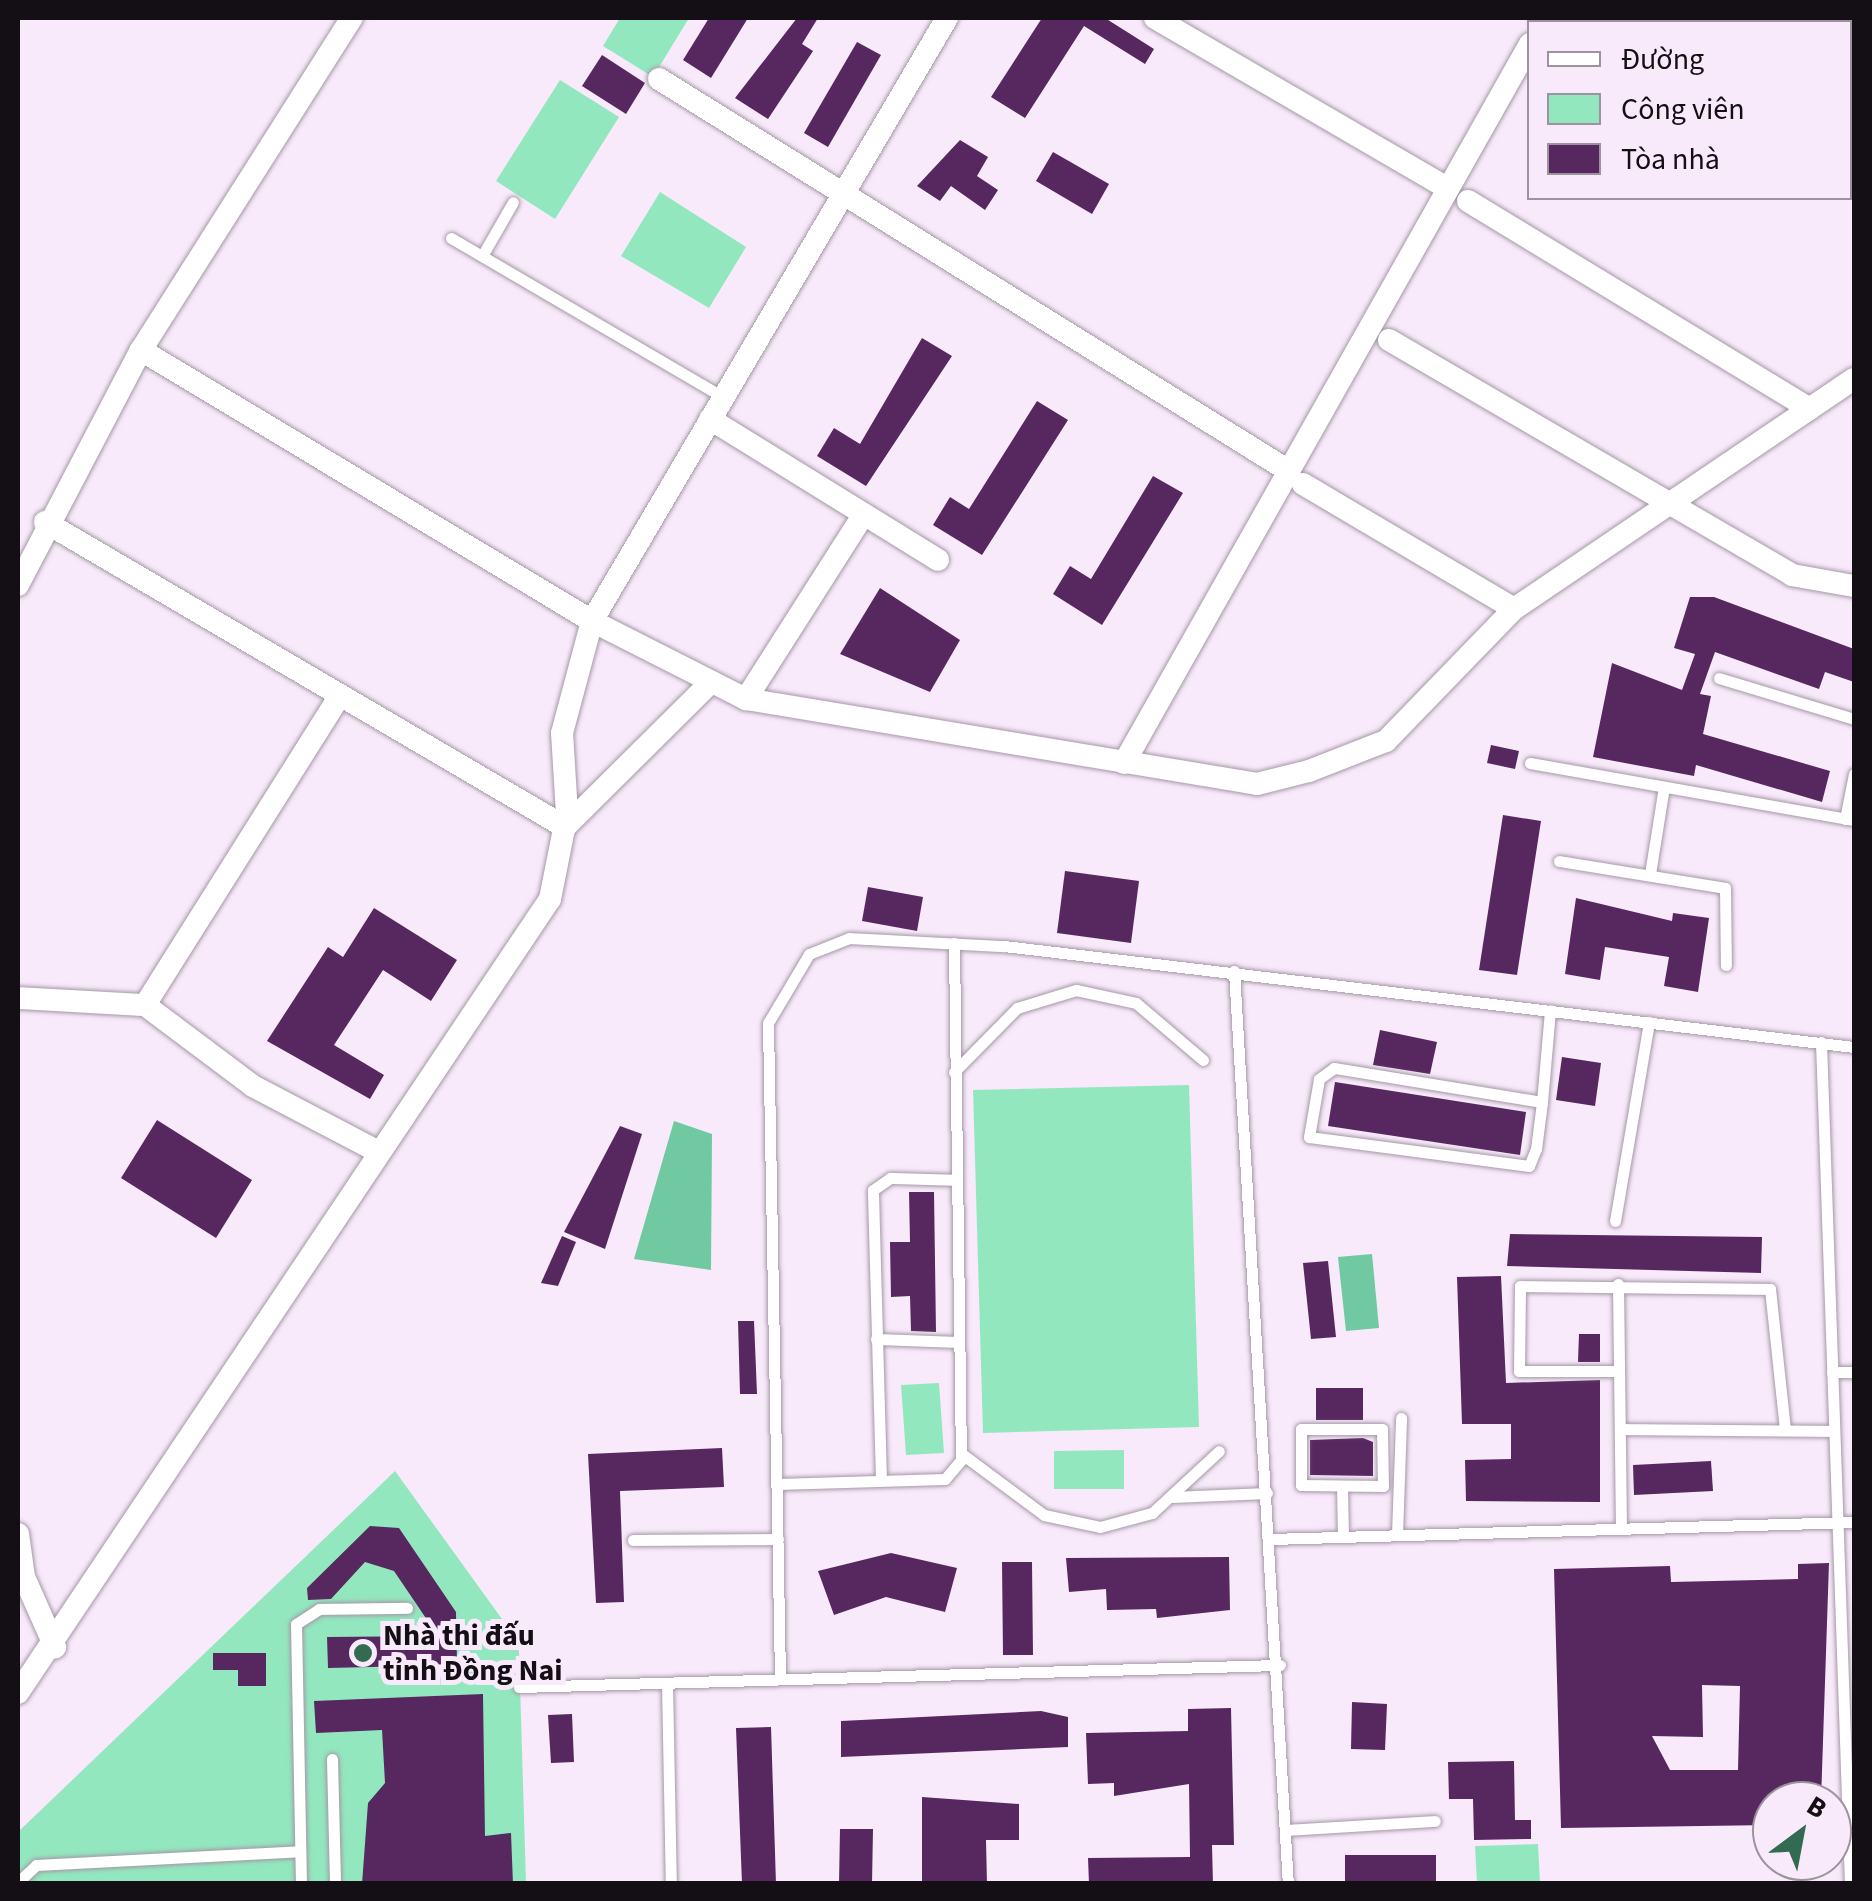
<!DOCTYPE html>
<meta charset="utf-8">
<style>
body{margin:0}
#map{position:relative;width:1872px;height:1901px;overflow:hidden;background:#f8eafa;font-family:"Source Sans 3",sans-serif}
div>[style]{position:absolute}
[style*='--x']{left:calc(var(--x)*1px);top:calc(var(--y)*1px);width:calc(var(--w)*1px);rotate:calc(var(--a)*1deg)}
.green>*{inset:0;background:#93e7bf}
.water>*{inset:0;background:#70c9a1}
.building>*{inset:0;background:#57285f}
.roads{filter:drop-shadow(0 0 2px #a498a6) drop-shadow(0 0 2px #a498a6)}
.lane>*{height:11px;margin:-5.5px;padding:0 5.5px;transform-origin:5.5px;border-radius:5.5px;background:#fff}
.street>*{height:22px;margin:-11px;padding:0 11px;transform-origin:11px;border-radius:11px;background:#fff}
.dots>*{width:28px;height:28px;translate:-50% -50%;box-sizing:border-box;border:5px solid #f8eafa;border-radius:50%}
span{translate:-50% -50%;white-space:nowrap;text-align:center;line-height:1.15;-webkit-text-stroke:10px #f8eafa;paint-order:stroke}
.poi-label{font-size:30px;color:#140f14;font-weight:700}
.left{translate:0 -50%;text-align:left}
.frame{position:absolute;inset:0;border:20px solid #140f14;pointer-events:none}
.legend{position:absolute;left:1527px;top:20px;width:325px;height:180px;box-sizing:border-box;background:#f8eafa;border:2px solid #9d929e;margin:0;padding:12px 18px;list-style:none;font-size:30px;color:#140f14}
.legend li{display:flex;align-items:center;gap:20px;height:50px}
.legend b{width:50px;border:2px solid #9d929e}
.north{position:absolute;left:1752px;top:1781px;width:100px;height:100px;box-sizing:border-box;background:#f8eafa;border:2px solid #9d929e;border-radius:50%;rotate:32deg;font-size:28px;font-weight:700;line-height:40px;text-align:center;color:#140f14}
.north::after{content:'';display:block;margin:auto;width:35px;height:45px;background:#336b52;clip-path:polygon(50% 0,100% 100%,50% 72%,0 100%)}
</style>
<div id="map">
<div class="green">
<i style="clip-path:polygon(620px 18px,689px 18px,653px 77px,603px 46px)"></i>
<i style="clip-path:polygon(560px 80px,619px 117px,555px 219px,496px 181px)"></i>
<i style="clip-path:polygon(660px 192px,746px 247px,709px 308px,621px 256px)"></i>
<i style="clip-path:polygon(1189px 1085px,1199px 1427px,983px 1433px,973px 1090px)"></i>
<i style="clip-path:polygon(939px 1383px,944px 1453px,906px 1455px,901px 1385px)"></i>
<i style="clip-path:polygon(1124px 1450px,1124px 1489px,1054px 1489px,1054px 1451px)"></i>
<i style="clip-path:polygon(395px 1471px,502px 1619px,518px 1618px,526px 1883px,18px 1884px,18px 1832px)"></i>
<i style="clip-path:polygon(1538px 1844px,1540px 1883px,1477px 1883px,1475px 1846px)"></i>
</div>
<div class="water">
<i style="clip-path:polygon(674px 1121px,712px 1134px,711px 1270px,634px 1259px)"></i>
<i style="clip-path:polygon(1372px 1254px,1379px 1328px,1346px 1331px,1338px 1257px)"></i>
</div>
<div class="building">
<i style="clip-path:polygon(709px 18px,748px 18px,711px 78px,683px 60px)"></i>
<i style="clip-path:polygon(797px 18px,818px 18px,802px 44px,813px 51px,768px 119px,735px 98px)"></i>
<i style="clip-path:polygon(1042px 18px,1105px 18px,1154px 49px,1145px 64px,1084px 26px,1025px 118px,991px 97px)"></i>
<i style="clip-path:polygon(857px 42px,881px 55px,828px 147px,804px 133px)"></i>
<i style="clip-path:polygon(602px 55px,645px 83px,626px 114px,582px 86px)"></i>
<i style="clip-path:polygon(960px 140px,988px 157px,977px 176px,998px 190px,985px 210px,951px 186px,940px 201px,917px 186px)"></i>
<i style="clip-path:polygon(1053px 152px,1109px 184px,1092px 214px,1036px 181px)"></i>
<i style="clip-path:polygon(922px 338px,952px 356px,866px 486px,817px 456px,834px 428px,860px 444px)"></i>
<i style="clip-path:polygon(1037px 401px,1068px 420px,982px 555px,933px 525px,950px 497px,969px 509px)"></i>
<i style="clip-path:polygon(1153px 476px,1183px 493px,1102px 625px,1053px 594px,1070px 566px,1091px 579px)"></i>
<i style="clip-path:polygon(880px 588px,960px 640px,930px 692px,840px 654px)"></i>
<i style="clip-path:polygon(1690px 597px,1714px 597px,1854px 649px,1854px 682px,1825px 672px,1819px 689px,1715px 652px,1700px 694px,1711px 696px,1703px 734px,1830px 771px,1822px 802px,1696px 765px,1694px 776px,1593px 757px,1612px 663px,1682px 690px,1695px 654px,1674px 648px)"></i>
<i style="clip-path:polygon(1491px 745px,1519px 751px,1515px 769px,1487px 763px)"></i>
<i style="clip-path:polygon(1503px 815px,1541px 821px,1517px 975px,1479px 970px)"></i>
<i style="clip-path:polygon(1065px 871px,1139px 881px,1131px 943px,1057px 933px)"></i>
<i style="clip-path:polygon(868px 887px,923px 897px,917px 931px,862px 921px)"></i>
<i style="clip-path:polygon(1576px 898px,1672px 921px,1673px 913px,1709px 918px,1698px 992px,1664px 986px,1669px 957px,1605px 947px,1600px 980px,1565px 974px)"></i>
<i style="clip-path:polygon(374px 908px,457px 960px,431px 1001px,383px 970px,334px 1045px,384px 1075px,370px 1099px,267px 1041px,328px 947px,343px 957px)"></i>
<i style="clip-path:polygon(1380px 1030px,1437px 1042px,1430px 1074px,1373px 1065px)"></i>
<i style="clip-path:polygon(1562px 1057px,1601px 1063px,1595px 1106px,1556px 1100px)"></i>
<i style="clip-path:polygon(1335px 1082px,1526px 1112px,1520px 1155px,1328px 1126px)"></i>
<i style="clip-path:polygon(157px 1120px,252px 1180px,216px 1238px,121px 1178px)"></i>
<i style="clip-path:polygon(620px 1126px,642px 1134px,605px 1249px,564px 1232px)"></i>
<i style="clip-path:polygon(909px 1192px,934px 1192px,936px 1332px,911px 1331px,910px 1296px,891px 1297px,890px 1242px,910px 1242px)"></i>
<i style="clip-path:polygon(1510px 1234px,1762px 1237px,1761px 1273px,1507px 1266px)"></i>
<i style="clip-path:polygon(562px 1236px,576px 1242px,558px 1286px,541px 1283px)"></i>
<i style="clip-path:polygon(1328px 1261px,1336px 1337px,1311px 1339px,1303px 1263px)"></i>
<i style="clip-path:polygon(1501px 1276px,1506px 1383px,1600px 1380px,1600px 1502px,1466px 1501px,1465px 1460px,1511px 1459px,1511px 1424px,1462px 1424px,1457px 1277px)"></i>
<i style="clip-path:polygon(738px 1321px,754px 1321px,757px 1394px,740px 1394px)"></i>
<i style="clip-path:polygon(1579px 1334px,1600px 1334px,1600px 1362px,1578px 1362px)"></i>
<i style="clip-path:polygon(1316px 1388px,1363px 1388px,1363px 1420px,1316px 1420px)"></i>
<i style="clip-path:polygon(1363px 1438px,1373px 1442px,1373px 1476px,1310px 1475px,1310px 1440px)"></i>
<i style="clip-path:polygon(722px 1448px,724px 1487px,620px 1491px,624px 1602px,596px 1603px,588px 1454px)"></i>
<i style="clip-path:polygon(1711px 1461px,1713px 1491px,1634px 1495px,1633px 1465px)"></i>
<i style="clip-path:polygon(370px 1526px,399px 1528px,456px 1612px,457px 1665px,328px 1668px,327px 1637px,438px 1636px,394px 1571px,365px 1562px,331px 1599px,308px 1600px,307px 1588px)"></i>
<i style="clip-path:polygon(891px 1553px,957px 1568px,945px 1612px,886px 1597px,834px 1615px,818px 1571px)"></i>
<i style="clip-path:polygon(1229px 1557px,1230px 1610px,1157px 1618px,1156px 1609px,1107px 1610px,1106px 1589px,1069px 1592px,1066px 1558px)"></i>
<i style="clip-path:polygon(1002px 1562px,1032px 1562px,1033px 1655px,1003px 1655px)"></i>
<i style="clip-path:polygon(evenodd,1829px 1563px,1821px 1801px,1772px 1801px,1772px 1825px,1561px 1828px,1554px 1569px,1670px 1566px,1671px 1582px,1798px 1579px,1798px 1564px,1829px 1563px,1702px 1685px,1740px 1686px,1738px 1770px,1670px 1770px,1652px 1736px,1703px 1737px,1702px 1685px)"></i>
<i style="clip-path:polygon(213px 1653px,266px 1653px,266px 1686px,238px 1686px,238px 1670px,213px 1670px)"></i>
<i style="clip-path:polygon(483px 1694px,485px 1836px,511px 1833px,513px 1884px,362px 1884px,368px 1803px,385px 1783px,382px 1730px,316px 1733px,314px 1701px)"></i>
<i style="clip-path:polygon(1352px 1702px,1387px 1704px,1385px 1750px,1351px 1749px)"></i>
<i style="clip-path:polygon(1231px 1708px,1234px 1845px,1212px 1845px,1213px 1884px,1089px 1884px,1088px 1858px,1190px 1857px,1189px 1784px,1114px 1796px,1114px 1783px,1088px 1784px,1086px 1733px,1188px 1731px,1188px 1709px)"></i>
<i style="clip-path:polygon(1041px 1711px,1068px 1717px,1068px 1747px,841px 1757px,841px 1721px)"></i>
<i style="clip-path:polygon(572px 1714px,574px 1762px,551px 1763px,548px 1715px)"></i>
<i style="clip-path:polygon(771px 1727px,776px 1884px,742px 1884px,736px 1728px)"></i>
<i style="clip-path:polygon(1514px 1761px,1515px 1820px,1531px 1820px,1531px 1839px,1474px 1840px,1473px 1799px,1449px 1799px,1448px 1762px)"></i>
<i style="clip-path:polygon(922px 1797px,1019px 1804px,1019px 1840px,986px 1840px,987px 1884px,922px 1884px)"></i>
<i style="clip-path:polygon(840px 1829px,873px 1829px,872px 1884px,839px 1884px)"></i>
<i style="clip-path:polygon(1345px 1855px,1436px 1855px,1436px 1884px,1345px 1884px)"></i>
</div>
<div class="roads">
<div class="lane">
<i style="--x:451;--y:238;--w:315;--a:30.3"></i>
<i style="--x:482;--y:256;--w:62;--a:-60.1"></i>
<i style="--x:1719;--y:678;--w:141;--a:16.9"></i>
<i style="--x:1530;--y:763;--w:329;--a:10"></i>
<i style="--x:1845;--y:819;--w:46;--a:-78.7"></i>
<i style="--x:1559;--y:861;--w:168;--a:9.2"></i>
<i style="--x:1725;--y:888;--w:77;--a:89.3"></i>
<i style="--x:1650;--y:874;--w:88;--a:-80.9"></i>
<i style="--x:1234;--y:971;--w:915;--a:86.62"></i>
<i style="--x:1821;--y:1042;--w:842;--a:88.03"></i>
<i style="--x:954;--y:1072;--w:90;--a:-45.5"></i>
<i style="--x:1017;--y:1008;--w:62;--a:-17"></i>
<i style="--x:1076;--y:990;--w:61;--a:12.2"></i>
<i style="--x:1136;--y:1003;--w:88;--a:40.4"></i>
<i style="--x:1542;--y:1102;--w:211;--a:-170.7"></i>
<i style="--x:1334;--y:1068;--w:19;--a:144"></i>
<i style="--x:1319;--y:1079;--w:59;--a:99.8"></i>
<i style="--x:1309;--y:1137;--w:222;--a:7.5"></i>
<i style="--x:1529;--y:1166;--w:18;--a:-68"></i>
<i style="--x:1536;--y:1149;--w:47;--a:-82.7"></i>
<i style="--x:1542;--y:1102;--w:92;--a:-85"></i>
<i style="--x:1615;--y:1221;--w:202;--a:-80.3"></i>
<i style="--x:1618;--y:1284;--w:244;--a:89.3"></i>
<i style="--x:876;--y:1339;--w:83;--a:2.1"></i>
<i style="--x:1619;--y:1371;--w:100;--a:180"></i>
<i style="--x:1519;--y:1371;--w:85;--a:-89.3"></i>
<i style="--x:1520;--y:1286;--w:250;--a:0.7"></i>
<i style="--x:1770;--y:1289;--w:142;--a:83.9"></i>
<i style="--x:1832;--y:1372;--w:22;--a:0"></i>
<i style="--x:1301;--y:1429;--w:81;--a:0"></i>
<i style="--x:1382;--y:1429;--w:57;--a:89"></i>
<i style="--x:1383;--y:1486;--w:82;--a:-179.3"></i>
<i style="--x:1301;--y:1485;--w:56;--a:-90"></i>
<i style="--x:1620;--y:1429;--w:214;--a:0.5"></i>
<i style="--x:962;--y:1454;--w:102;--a:36.6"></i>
<i style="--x:1044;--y:1515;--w:57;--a:12.1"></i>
<i style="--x:1100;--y:1527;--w:54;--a:-15.1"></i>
<i style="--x:1152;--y:1513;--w:91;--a:-42.8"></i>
<i style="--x:881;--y:1480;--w:290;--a:-91.6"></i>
<i style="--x:873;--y:1190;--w:21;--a:-35"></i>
<i style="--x:890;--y:1178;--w:66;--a:1.7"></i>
<i style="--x:777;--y:1484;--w:168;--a:-1.7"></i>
<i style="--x:945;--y:1479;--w:25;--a:-50"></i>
<i style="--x:961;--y:1460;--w:517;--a:-90.78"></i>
<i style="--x:1342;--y:1486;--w:51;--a:88.9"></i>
<i style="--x:1172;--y:1497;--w:95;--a:-2.4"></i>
<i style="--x:1397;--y:1535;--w:117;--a:-88"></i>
<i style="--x:1270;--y:1539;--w:584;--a:-1.67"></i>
<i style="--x:633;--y:1540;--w:145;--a:-0.4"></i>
<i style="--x:780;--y:1678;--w:655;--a:-91.05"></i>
<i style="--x:768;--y:1023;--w:80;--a:-59.3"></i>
<i style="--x:809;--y:954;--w:43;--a:-21.8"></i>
<i style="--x:849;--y:938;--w:155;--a:3"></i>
<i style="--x:1004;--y:946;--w:856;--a:6.78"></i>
<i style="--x:667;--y:1683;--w:201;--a:88.9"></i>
<i style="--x:519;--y:1687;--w:761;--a:-1.66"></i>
<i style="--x:332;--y:1759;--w:125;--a:88.6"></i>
<i style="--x:1287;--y:1830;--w:148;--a:-3.5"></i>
<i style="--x:18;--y:1882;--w:25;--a:-43"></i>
<i style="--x:36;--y:1865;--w:264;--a:-3"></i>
<i style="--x:301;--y:1884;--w:260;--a:-91.1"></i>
<i style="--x:296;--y:1624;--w:27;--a:-33"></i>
<i style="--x:319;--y:1609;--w:88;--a:-0.7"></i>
</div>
<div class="street">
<i style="--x:947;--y:18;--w:700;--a:120.49"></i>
<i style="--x:592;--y:621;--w:173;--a:26.9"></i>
<i style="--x:746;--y:699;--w:518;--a:9.44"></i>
<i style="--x:1257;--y:784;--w:54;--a:-14"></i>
<i style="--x:1309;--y:771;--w:83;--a:-21.3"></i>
<i style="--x:1386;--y:741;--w:184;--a:-45.9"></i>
<i style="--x:1514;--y:609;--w:410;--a:-34.1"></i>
<i style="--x:1155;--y:18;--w:336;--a:30.2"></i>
<i style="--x:1542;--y:22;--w:5;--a:-53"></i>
<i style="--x:659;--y:79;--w:736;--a:31.9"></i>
<i style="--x:1468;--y:201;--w:400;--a:31.3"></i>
<i style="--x:1389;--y:340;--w:467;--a:30.2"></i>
<i style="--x:1792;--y:575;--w:63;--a:10.1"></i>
<i style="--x:710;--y:419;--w:268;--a:31.7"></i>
<i style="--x:1303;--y:484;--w:245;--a:30.6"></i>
<i style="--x:45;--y:522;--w:603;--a:30.39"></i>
<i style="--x:565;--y:827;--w:204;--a:-44.8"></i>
<i style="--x:18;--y:585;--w:265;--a:-62.4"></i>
<i style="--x:141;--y:350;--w:393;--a:-57.6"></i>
<i style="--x:746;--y:699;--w:219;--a:-57.5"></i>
<i style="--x:1124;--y:763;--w:826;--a:-60.55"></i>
<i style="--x:18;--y:998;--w:127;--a:3.2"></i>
<i style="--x:145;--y:1005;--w:135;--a:36.9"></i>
<i style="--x:253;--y:1086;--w:138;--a:27.7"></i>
<i style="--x:145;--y:1005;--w:366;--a:-57.8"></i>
<i style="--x:18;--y:1534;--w:43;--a:82.1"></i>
<i style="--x:24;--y:1577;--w:77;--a:66.1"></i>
<i style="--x:18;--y:1693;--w:956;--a:-56.18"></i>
<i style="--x:550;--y:899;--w:87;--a:-78.7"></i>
<i style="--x:567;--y:814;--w:81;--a:-93.5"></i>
<i style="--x:562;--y:733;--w:116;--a:-75"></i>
<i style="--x:592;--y:621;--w:526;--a:-149"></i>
</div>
</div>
<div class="dots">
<i style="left:363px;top:1653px;background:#336b52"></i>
</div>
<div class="poi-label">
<span class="left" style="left:383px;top:1653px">Nhà thi đấu<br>tỉnh Đồng Nai</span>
</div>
<div class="frame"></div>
<ul class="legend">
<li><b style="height:12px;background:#fff"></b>Đường</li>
<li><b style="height:28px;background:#93e7bf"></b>Công viên</li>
<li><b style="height:28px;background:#57285f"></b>Tòa nhà</li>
</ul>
<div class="north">B</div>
</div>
